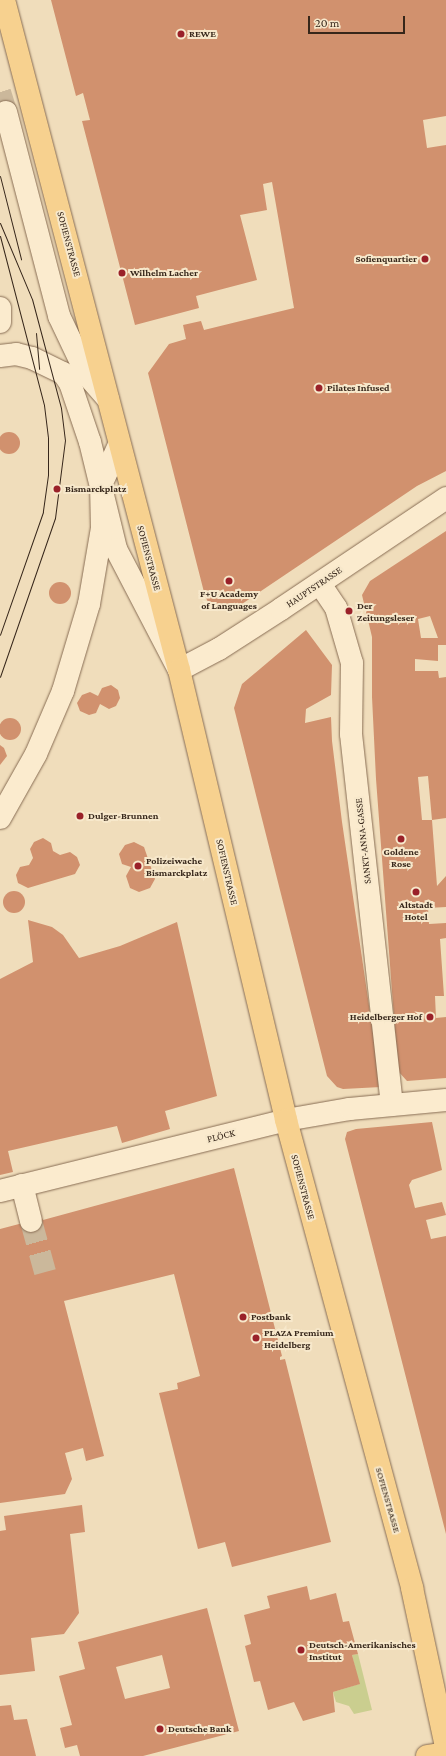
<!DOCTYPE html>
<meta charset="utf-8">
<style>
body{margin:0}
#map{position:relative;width:446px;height:1756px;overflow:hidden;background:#f0ddbb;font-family:"Crimson Pro",serif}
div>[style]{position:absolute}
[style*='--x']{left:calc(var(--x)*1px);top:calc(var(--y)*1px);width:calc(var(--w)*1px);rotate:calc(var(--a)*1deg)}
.green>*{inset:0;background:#cace8f}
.building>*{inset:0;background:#d1916e}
.round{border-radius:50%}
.minor-tunnel>*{height:22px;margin-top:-11px;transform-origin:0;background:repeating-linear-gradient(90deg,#cbb89b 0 22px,transparent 0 33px)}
.roads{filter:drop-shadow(0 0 1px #886d54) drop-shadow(0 0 1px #886d54)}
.minor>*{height:22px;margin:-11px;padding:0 11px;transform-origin:11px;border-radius:11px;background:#fbebce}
.major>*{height:22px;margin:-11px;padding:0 11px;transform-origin:11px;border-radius:11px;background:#f7d18f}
.tram>*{height:1px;margin:-0.5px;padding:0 0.5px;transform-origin:0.5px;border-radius:0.5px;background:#36261a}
.dots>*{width:11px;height:11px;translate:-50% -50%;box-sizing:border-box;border:2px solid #f7e8cb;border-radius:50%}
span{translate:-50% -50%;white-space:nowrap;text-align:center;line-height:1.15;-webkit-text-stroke:4px #f7e8cb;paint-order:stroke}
.poi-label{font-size:10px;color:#36261a;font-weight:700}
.left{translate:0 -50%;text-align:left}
.right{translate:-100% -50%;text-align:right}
.street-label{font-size:10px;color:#36261a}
.scale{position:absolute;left:308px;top:16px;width:97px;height:18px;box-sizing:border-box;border:2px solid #36261a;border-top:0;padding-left:5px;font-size:12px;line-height:14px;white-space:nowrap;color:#36261a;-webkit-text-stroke:3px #f7e8cb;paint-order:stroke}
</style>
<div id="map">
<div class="green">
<i style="clip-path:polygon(358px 1654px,372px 1710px,354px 1714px,349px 1706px,336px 1702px,333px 1692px,359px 1684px,352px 1655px)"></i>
</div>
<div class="building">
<i style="clip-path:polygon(51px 0,446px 0,446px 116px,423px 120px,427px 148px,446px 145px,446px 471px,417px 486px,230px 612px,209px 604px,205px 596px,148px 373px,169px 344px,186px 339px,183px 325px,201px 321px,204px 330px,294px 308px,272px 182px,263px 184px,267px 210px,240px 215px,257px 280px,196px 296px,199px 308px,135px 325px,82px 121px,90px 120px,83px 93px,76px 96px)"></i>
<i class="round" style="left:-2px;top:432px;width:22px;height:22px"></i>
<i style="clip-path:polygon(evenodd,446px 531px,446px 645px,438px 645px,438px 661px,415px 659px,415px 671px,438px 671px,439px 678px,446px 677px,446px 818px,432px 820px,428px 776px,418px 777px,422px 820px,432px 820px,437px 886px,446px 876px,446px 907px,428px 908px,429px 924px,446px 923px,446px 938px,440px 939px,444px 996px,435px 996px,436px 1018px,446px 1017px,446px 1078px,407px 1081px,398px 1071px,376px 779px,372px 697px,372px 637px,362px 595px,370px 581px,446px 531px,430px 616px,438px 638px,421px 638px,418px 619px,430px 616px)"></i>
<i class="round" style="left:49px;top:582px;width:22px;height:22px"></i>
<i style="clip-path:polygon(306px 630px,332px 665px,331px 695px,306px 709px,305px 723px,331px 717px,332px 741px,342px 822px,381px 1087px,343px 1089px,337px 1087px,327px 1076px,234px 708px,242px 684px)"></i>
<i style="clip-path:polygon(111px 685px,118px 690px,120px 698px,116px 706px,109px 709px,100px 704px,96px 713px,89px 715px,80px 711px,77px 703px,82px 695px,90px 692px,98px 696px,102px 688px)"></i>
<i class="round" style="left:-1px;top:718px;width:22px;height:22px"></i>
<i style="clip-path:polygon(0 745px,4px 748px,7px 756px,0 765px)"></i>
<i style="clip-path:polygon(43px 838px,51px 843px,53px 851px,60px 855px,70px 852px,77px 857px,80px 865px,75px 874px,28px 888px,18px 883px,16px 875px,20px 867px,29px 865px,33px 858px,30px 849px,34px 842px)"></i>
<i style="clip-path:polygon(134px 842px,144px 847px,155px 879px,150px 888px,139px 892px,130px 888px,126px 876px,131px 867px,122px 864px,119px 854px,125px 845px)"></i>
<i class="round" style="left:3px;top:891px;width:22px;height:22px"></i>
<i style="clip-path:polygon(28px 920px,52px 927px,63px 935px,79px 958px,120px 946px,177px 922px,217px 1096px,165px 1111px,170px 1129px,122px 1143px,117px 1126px,8px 1151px,13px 1172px,0 1175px,0 979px,33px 962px)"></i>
<i style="clip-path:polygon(432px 1122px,442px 1170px,412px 1180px,409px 1185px,415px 1208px,442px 1202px,446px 1215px,426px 1220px,431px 1239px,446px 1236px,446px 1534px,345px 1139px,347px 1132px,356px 1129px)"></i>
<i style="clip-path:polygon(234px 1168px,282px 1356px,280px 1357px,280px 1360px,285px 1359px,331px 1542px,232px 1567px,225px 1542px,198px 1549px,159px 1393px,178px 1389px,177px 1383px,200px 1376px,174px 1274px,64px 1301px,104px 1456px,86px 1461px,83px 1448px,65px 1453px,72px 1479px,65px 1494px,0 1503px,0 1229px,42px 1218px,43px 1220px)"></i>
<i style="clip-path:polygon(82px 1505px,85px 1532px,70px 1534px,79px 1613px,64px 1634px,31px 1638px,35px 1671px,0 1675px,0 1531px,6px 1530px,4px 1516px)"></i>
<i style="clip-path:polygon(307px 1586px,310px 1600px,336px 1593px,343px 1622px,349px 1621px,358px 1654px,352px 1655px,360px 1684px,333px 1692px,335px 1712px,303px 1721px,294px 1702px,268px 1710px,260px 1681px,254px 1682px,245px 1646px,251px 1644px,244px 1615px,270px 1608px,267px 1596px)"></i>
<i style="clip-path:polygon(evenodd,207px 1608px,239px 1731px,143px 1756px,80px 1756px,77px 1745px,65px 1748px,60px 1728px,72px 1725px,59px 1676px,85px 1669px,78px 1642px,207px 1608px,162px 1655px,170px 1688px,125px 1699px,116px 1667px,162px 1655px)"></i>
<i style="clip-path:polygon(11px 1705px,14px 1720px,27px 1719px,36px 1756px,0 1756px,0 1706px)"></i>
</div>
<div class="minor-tunnel">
<i style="--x:0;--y:92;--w:21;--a:73"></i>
<i style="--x:31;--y:1221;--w:53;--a:74.6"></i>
</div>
<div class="roads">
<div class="minor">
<i style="--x:6;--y:112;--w:211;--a:75.4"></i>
<i style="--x:59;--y:316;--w:65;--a:64.6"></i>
<i style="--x:87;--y:375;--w:32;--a:49"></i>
<i style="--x:0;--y:308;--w:14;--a:90"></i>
<i style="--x:0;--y:356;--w:16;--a:-7"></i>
<i style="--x:16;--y:354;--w:16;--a:14"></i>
<i style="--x:32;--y:358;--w:34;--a:26"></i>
<i style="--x:63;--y:373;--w:12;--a:55"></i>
<i style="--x:70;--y:383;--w:62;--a:71.3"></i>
<i style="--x:90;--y:442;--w:110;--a:76.3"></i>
<i style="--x:116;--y:549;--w:136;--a:62.5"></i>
<i style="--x:179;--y:670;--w:45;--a:-27.7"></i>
<i style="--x:219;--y:649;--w:74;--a:-32.8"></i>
<i style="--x:281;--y:609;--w:199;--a:-33.9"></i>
<i style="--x:320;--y:584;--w:29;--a:56"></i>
<i style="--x:336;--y:608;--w:57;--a:73.8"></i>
<i style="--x:352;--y:663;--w:71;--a:90.8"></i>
<i style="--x:351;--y:734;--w:373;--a:83.7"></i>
<i style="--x:0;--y:818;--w:73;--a:-60.6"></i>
<i style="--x:36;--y:754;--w:69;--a:-66.8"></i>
<i style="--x:63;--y:691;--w:91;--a:-73.4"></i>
<i style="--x:89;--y:604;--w:77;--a:-80.3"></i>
<i style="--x:102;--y:528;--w:43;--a:-91.3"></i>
<i style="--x:101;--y:485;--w:44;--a:-65.8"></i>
<i style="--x:22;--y:1185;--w:37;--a:76"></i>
<i style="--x:0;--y:1191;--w:295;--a:-13.9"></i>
<i style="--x:286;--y:1120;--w:65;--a:-9.8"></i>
<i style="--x:350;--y:1109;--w:96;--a:-5.4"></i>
</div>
<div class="major">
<i style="--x:4;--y:0;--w:692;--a:75.36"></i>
<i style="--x:179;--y:670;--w:463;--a:76.6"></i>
<i style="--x:286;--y:1120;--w:485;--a:74.9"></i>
<i style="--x:412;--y:1588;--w:162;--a:77.9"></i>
<i style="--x:427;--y:1756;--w:19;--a:-9"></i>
</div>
</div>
<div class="tram">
<i style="--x:0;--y:176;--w:86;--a:75.8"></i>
<i style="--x:0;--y:223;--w:82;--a:67.2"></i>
<i style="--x:32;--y:299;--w:113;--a:75.1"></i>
<i style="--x:61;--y:408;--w:32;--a:83"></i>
<i style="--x:65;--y:440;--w:79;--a:97.3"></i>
<i style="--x:55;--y:518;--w:168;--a:109.1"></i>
<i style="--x:0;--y:236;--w:175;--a:75.4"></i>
<i style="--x:44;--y:405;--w:32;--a:83"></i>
<i style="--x:48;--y:437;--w:38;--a:90"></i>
<i style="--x:48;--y:475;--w:37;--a:98"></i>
<i style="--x:43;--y:512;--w:130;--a:109.3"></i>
<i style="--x:36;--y:333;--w:36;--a:85"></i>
</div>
<div class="dots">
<i style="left:181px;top:34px;background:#9a2129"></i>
<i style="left:425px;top:259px;background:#9a2129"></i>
<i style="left:122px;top:273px;background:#9a2129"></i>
<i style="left:319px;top:388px;background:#9a2129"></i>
<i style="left:57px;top:489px;background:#9a2129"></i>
<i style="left:229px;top:581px;background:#9a2129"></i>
<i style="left:349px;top:611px;background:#9a2129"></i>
<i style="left:80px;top:816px;background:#9a2129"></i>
<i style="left:401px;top:839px;background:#9a2129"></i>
<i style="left:138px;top:866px;background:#9a2129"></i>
<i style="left:416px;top:892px;background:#9a2129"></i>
<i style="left:430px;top:1017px;background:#9a2129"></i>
<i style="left:243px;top:1317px;background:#9a2129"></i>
<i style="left:256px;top:1338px;background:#9a2129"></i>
<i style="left:301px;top:1650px;background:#9a2129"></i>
<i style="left:160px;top:1729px;background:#9a2129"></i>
</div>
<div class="poi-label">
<span class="left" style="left:189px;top:34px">REWE</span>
<span class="right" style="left:417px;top:259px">Sofienquartier</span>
<span class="left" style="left:130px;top:273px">Wilhelm Lacher</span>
<span class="left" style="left:327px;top:388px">Pilates Infused</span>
<span class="left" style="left:65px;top:489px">Bismarckplatz</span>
<span style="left:229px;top:599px">F+U Academy<br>of Languages</span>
<span class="left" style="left:357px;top:611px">Der<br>Zeitungsleser</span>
<span class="left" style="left:88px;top:816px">Dulger-Brunnen</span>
<span style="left:401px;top:857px">Goldene<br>Rose</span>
<span class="left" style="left:146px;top:866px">Polizeiwache<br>Bismarckplatz</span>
<span style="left:416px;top:910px">Altstadt<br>Hotel</span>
<span class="right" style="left:422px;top:1017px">Heidelberger Hof</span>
<span class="left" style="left:251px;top:1317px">Postbank</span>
<span class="left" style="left:264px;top:1338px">PLAZA Premium<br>Heidelberg</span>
<span class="left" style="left:309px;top:1650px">Deutsch-Amerikanisches<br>Institut</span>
<span class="left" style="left:168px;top:1729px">Deutsche Bank</span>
</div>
<div class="street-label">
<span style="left:69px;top:244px;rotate:75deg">SOFIENSTRASSE</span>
<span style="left:149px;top:558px;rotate:75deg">SOFIENSTRASSE</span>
<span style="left:314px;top:587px;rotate:-34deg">HAUPTSTRASSE</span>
<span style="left:363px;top:841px;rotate:-96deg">SANKT-ANNA-GASSE</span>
<span style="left:227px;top:872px;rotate:77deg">SOFIENSTRASSE</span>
<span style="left:221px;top:1136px;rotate:-14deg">PLÖCK</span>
<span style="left:303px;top:1187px;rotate:75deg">SOFIENSTRASSE</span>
<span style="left:388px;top:1500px;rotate:74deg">SOFIENSTRASSE</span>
</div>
<div class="scale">20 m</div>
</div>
